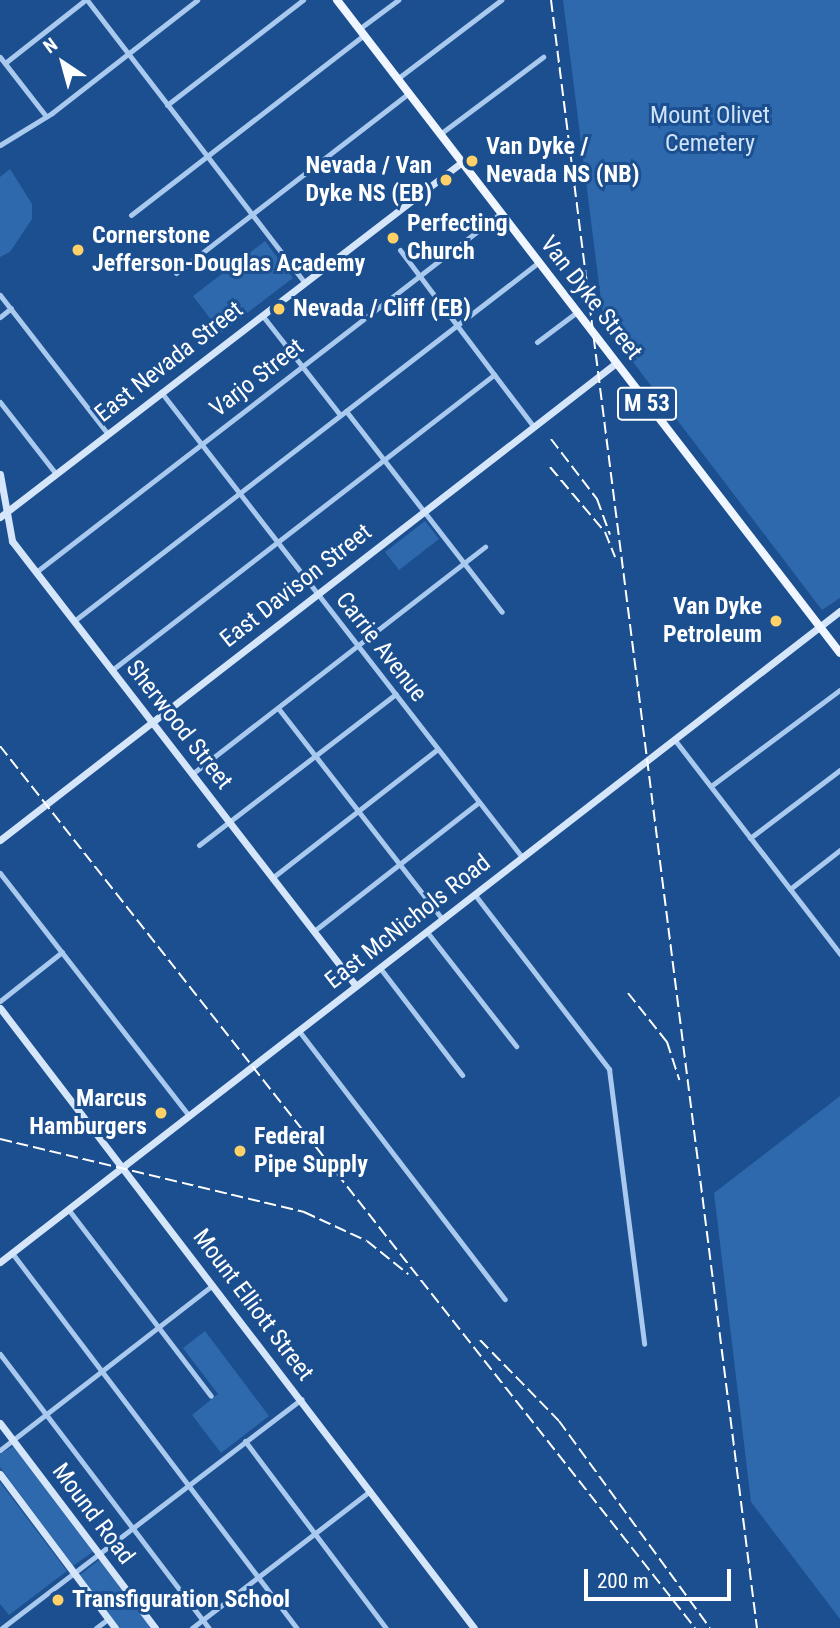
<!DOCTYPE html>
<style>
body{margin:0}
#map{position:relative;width:840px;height:1628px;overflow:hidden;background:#1b4f8f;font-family:"Roboto Condensed",sans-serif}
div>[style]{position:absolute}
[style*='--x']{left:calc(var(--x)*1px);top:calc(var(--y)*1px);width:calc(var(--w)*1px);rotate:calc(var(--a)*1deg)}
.green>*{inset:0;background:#2e69ad}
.street>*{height:5px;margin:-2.5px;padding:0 2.5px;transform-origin:2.5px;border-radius:2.5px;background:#a9c9ee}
.secondary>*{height:7px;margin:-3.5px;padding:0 3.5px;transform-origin:3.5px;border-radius:3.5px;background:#d6e6fa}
.primary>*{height:8px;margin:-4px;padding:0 4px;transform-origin:4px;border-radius:4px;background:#f0f6ff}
.rail>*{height:2px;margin-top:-1px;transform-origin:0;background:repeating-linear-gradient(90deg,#fff 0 12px,transparent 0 17px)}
.dots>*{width:19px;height:19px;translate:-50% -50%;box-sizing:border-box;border:4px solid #1b4f8f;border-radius:50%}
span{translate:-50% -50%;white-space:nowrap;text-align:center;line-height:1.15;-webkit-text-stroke:6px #1b4f8f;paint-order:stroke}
.shield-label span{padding:2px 5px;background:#1b4f8f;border:2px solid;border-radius:5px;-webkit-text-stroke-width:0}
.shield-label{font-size:23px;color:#fff;font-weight:700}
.park-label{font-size:24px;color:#cfe3fa}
.poi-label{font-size:24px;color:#fff;font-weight:700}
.left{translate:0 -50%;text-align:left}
.right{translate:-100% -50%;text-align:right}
.street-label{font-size:24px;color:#fff}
.north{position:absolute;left:28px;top:28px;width:70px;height:70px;-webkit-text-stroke:5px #1b4f8f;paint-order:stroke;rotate:324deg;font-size:19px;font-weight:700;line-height:28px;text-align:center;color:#fff}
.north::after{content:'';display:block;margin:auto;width:24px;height:32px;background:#fff;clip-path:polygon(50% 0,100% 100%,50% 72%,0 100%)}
.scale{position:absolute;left:584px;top:1569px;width:147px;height:32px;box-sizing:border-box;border:4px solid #fff;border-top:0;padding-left:9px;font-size:21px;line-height:24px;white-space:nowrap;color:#fff;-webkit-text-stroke:5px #1b4f8f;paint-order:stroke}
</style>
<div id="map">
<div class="green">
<i style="clip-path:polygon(563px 0,840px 0,840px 598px,822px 610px,604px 324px)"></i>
<i style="clip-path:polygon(10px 169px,32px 204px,32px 219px,10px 252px,0 257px,0 177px)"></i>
<i style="clip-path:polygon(265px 241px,293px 278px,221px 333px,193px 296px)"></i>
<i style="clip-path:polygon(425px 521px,439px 539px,399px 570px,385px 552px)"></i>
<i style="clip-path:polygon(840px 1096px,840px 1619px,751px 1502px,714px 1193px)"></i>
<i style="clip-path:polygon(205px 1331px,269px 1416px,221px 1453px,192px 1415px,218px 1394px,183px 1348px)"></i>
<i style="clip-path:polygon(14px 1446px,94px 1551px,73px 1566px,0 1467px,0 1454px)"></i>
<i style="clip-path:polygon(0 1482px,67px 1571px,9px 1615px,0 1604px)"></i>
<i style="clip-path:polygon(99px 1560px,151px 1628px,119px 1628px,80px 1575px)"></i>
</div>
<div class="street">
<i style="--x:87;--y:0;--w:356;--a:52.4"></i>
<i style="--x:359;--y:29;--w:49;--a:-36.6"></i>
<i style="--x:0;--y:57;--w:75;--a:52.1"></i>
<i style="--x:5;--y:63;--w:102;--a:-38.2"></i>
<i style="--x:397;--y:79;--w:131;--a:-37.2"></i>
<i style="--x:167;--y:105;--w:172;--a:-37.7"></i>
<i style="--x:440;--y:134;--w:129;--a:-36.8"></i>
<i style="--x:0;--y:145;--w:61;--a:-31.6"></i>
<i style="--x:52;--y:113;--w:184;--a:-37.9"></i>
<i style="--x:131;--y:215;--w:294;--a:-37.7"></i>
<i style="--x:400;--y:250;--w:222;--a:52.9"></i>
<i style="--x:176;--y:273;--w:294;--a:-37.7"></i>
<i style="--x:0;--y:295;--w:176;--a:52.2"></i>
<i style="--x:262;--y:315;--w:127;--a:52"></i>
<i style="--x:0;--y:317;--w:14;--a:-39"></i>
<i style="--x:537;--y:342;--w:50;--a:-36.9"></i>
<i style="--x:161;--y:392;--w:589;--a:52.18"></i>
<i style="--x:0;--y:402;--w:91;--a:52.1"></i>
<i style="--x:346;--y:411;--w:254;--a:52.2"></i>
<i style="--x:36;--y:572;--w:587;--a:-37.67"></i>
<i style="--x:74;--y:621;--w:587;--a:-37.67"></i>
<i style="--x:112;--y:670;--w:483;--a:-37.7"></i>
<i style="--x:278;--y:708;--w:267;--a:52.1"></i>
<i style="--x:674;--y:739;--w:272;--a:52.3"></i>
<i style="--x:192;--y:774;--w:371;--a:-37.8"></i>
<i style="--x:711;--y:786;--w:161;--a:-36.7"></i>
<i style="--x:750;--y:838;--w:113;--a:-37.1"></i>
<i style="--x:199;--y:845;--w:248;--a:-37.5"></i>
<i style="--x:0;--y:873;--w:308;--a:52.1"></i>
<i style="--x:272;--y:878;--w:210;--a:-37.9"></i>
<i style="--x:790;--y:889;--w:63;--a:-38"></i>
<i style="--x:475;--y:895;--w:220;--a:52.4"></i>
<i style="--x:609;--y:1069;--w:277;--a:82.7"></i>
<i style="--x:314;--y:931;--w:209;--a:-38"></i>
<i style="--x:427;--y:932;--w:145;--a:52"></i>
<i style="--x:380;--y:968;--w:135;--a:52.5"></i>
<i style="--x:0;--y:1001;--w:79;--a:-38.3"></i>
<i style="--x:299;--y:1031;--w:338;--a:52.5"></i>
<i style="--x:68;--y:1209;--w:235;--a:52.6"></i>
<i style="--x:12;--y:1253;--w:471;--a:52.8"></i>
<i style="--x:0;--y:1354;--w:345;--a:52.7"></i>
<i style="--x:245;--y:1441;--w:234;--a:53"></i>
<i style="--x:0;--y:1450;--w:269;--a:-37.8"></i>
<i style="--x:2;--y:1628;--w:377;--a:-37.4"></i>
<i style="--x:96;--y:1628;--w:15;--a:-37"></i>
<i style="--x:192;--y:1628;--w:225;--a:-37.6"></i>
</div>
<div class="secondary">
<i style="--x:0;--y:474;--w:68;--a:79.8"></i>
<i style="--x:12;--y:541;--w:562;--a:52.29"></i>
<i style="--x:0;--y:517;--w:583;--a:-37.54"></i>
<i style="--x:0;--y:840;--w:779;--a:-37.75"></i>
<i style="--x:0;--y:1008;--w:780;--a:52.6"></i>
<i style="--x:0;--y:1262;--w:1063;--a:-37.78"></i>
<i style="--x:0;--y:1423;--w:257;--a:52.9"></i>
<i style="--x:0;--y:1474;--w:192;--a:53.2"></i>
</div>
<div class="primary">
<i style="--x:337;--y:0;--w:824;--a:52.39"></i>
</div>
<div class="rail">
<i style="--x:551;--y:0;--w:1641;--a:82.79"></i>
<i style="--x:551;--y:439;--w:76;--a:52.5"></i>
<i style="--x:597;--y:499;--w:38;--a:70"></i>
<i style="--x:550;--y:467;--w:85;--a:49.8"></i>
<i style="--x:605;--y:532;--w:27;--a:68"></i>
<i style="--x:0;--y:746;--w:1123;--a:51.76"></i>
<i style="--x:628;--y:993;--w:63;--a:51.5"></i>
<i style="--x:667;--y:1042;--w:40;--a:72"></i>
<i style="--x:0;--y:1139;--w:313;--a:13.5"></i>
<i style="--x:304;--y:1212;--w:69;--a:24.7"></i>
<i style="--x:367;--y:1241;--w:53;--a:38.8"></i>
<i style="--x:480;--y:1340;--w:113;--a:45.7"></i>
<i style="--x:559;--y:1421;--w:256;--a:53.9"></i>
</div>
<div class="dots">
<i style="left:472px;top:161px;background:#ffd166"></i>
<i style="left:446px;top:180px;background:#ffd166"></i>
<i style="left:393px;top:238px;background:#ffd166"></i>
<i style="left:78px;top:250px;background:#ffd166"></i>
<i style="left:279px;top:309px;background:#ffd166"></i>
<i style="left:776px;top:621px;background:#ffd166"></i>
<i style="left:161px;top:1113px;background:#ffd166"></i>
<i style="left:240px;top:1151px;background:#ffd166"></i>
<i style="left:58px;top:1600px;background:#ffd166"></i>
</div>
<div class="shield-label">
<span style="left:647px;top:404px">M 53</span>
</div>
<div class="park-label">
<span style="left:710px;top:130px">Mount Olivet<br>Cemetery</span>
</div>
<div class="poi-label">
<span class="left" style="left:486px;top:161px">Van Dyke /<br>Nevada NS (NB)</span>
<span class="right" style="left:432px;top:180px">Nevada / Van<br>Dyke NS (EB)</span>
<span class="left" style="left:407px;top:238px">Perfecting<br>Church</span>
<span class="left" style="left:92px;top:250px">Cornerstone<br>Jefferson-Douglas Academy</span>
<span class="left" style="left:293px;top:309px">Nevada / Cliff (EB)</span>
<span class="right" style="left:762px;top:621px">Van Dyke<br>Petroleum</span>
<span class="right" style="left:147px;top:1113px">Marcus<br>Hamburgers</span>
<span class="left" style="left:254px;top:1151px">Federal<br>Pipe Supply</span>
<span class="left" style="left:72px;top:1600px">Transfiguration School</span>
</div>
<div class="street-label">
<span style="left:591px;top:298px;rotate:52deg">Van Dyke Street</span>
<span style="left:169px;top:362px;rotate:-38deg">East Nevada Street</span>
<span style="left:257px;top:378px;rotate:-38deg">Varjo Street</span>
<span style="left:296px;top:586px;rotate:-38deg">East Davison Street</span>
<span style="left:381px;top:647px;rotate:52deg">Carrie Avenue</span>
<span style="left:179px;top:725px;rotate:52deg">Sherwood Street</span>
<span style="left:408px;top:922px;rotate:-38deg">East McNichols Road</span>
<span style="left:253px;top:1305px;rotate:53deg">Mount Elliott Street</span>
<span style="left:93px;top:1514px;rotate:53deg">Mound Road</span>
</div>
<div class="north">N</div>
<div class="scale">200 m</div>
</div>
